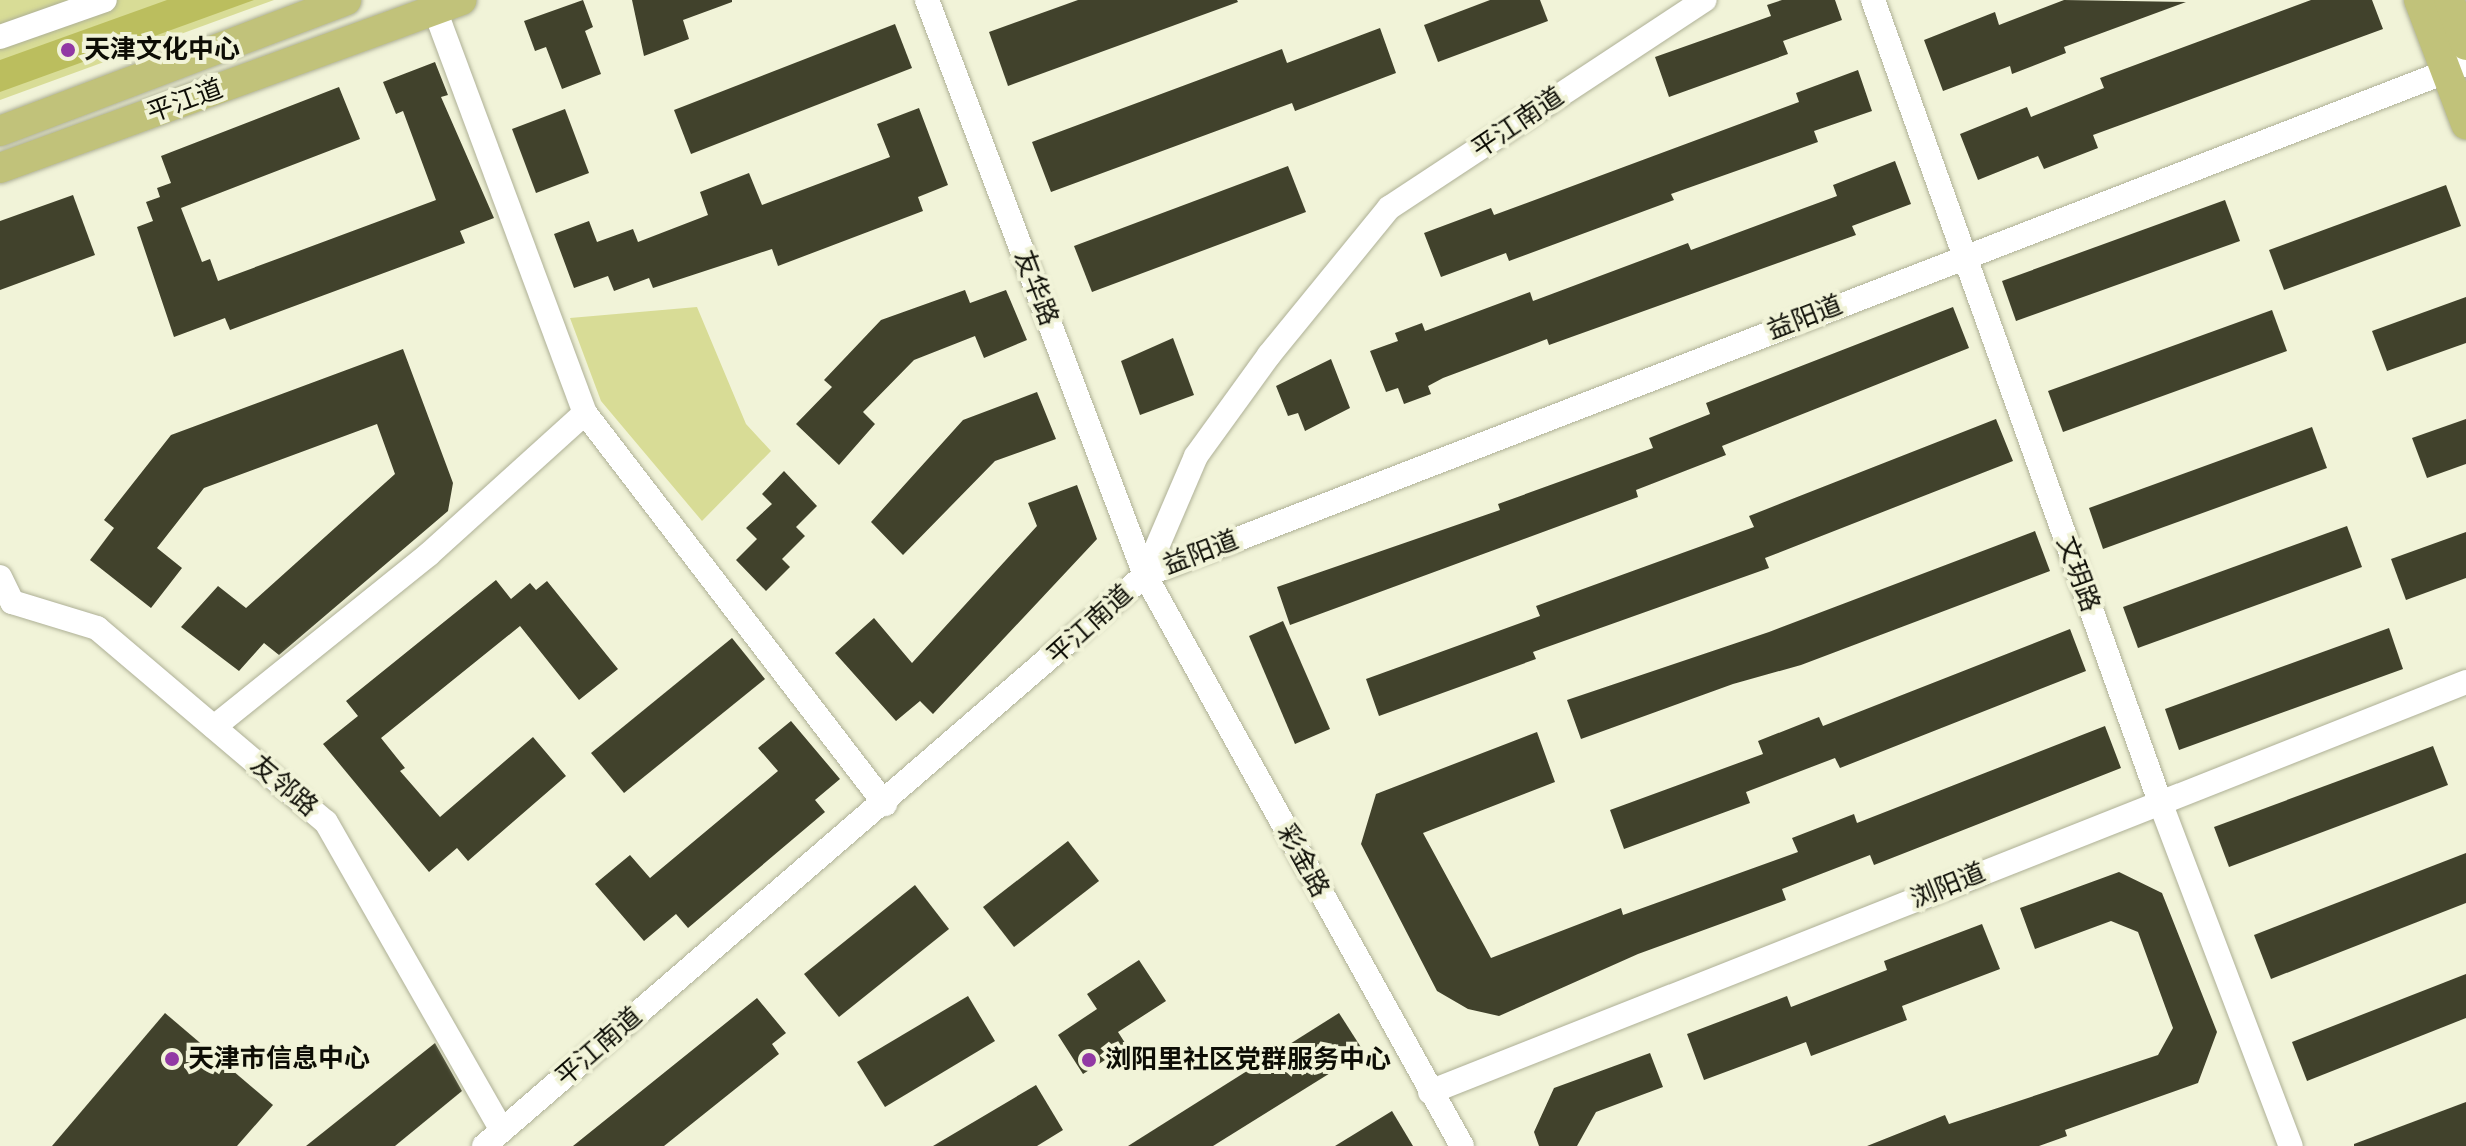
<!DOCTYPE html>
<meta charset="utf-8">
<style>
body{margin:0}
#map{position:relative;width:2466px;height:1146px;overflow:hidden;background:#f1f3d8;font-family:Poppins,"Noto Sans SC",sans-serif}
div>[style]{position:absolute}
[style*='--x']{left:calc(var(--x)*1px);top:calc(var(--y)*1px);width:calc(var(--w)*1px);rotate:calc(var(--a)*1deg)}
.green>*{inset:0;background:#d8dc96}
.forest>*{inset:0;background:#bbbe5e}
.building>*{inset:0;background:#41422c}
.roads{filter:drop-shadow(0 0 2px #aeb096) drop-shadow(0 0 2px #aeb096)}
.minor>*{height:24px;margin:-12px;padding:0 12px;transform-origin:12px;border-radius:12px;background:#fff}
.major>*{height:30px;margin:-15px;padding:0 15px;transform-origin:15px;border-radius:15px;background:#c1c27a}
.dots>*{width:22px;height:22px;translate:-50% -50%;box-sizing:border-box;border:4px solid #f1f3d8;border-radius:50%}
span{translate:-50% -50%;white-space:nowrap;text-align:center;line-height:1.15;-webkit-text-stroke:8px #f1f3d8;paint-order:stroke}
.poi-label{font-size:26px;color:#0d0d05;font-weight:700}
.left{translate:0 -50%;text-align:left}
.street-label{font-size:26px;color:#0d0d05}
</style>
<div id="map">
<div class="green">
<i style="clip-path:polygon(0 0,274px 0,0 100px)"></i>
<i style="clip-path:polygon(697px 307px,746px 424px,771px 451px,702px 521px,601px 401px,570px 318px)"></i>
</div>
<div class="forest">
<i style="clip-path:polygon(167px 0,254px 0,0 92px,0 60px)"></i>
</div>
<div class="building">
<i style="clip-path:polygon(583px 0,593px 27px,585px 31px,601px 74px,562px 89px,546px 47px,535px 51px,524px 21px)"></i>
<i style="clip-path:polygon(632px 0,732px 0,732px 2px,683px 20px,689px 39px,644px 56px)"></i>
<i style="clip-path:polygon(1078px 0,1237px 0,1238px 2px,1008px 86px,989px 32px)"></i>
<i style="clip-path:polygon(1490px 0,1540px 0,1548px 21px,1438px 62px,1424px 25px)"></i>
<i style="clip-path:polygon(1782px 0,1835px 0,1842px 20px,1783px 41px,1788px 54px,1669px 97px,1655px 57px,1771px 16px,1767px 5px)"></i>
<i style="clip-path:polygon(2064px 0,2186px 2px,2064px 47px,2066px 53px,2012px 74px,2010px 66px,1943px 91px,1924px 40px,1995px 12px,1999px 25px)"></i>
<i style="clip-path:polygon(2311px 0,2372px 0,2383px 29px,2093px 135px,2098px 148px,2044px 169px,2038px 156px,1978px 180px,1960px 134px,2027px 107px,2031px 117px,2104px 88px,2100px 78px)"></i>
<i style="clip-path:polygon(895px 24px,912px 68px,691px 154px,674px 110px)"></i>
<i style="clip-path:polygon(1380px 28px,1396px 73px,1295px 111px,1292px 103px,1051px 192px,1032px 142px,1282px 49px,1287px 63px)"></i>
<i style="clip-path:polygon(435px 62px,448px 95px,441px 97px,494px 218px,460px 231px,465px 243px,230px 330px,225px 318px,174px 337px,137px 227px,153px 221px,146px 202px,160px 197px,157px 188px,171px 183px,161px 156px,339px 87px,360px 139px,181px 208px,202px 262px,210px 259px,218px 281px,436px 200px,403px 111px,396px 114px,383px 82px)"></i>
<i style="clip-path:polygon(1858px 70px,1872px 111px,1814px 131px,1818px 142px,1671px 194px,1674px 200px,1509px 261px,1506px 253px,1441px 277px,1424px 233px,1491px 208px,1494px 215px,1799px 102px,1796px 93px)"></i>
<i style="clip-path:polygon(919px 108px,948px 185px,918px 197px,923px 211px,778px 266px,772px 249px,653px 288px,649px 278px,614px 291px,608px 276px,574px 288px,554px 234px,589px 221px,597px 242px,633px 229px,638px 242px,708px 215px,700px 192px,749px 173px,762px 205px,890px 157px,877px 124px)"></i>
<i style="clip-path:polygon(565px 109px,589px 173px,536px 193px,512px 129px)"></i>
<i style="clip-path:polygon(1895px 161px,1911px 204px,1852px 226px,1856px 235px,1549px 345px,1547px 339px,1443px 378px,1428px 386px,1431px 394px,1404px 404px,1398px 388px,1386px 392px,1370px 351px,1398px 341px,1395px 333px,1422px 323px,1425px 331px,1530px 292px,1533px 301px,1688px 243px,1691px 250px,1837px 196px,1833px 185px)"></i>
<i style="clip-path:polygon(1288px 166px,1306px 212px,1092px 292px,1074px 246px)"></i>
<i style="clip-path:polygon(2446px 185px,2461px 226px,2284px 290px,2269px 250px)"></i>
<i style="clip-path:polygon(73px 195px,95px 255px,0 290px,0 221px)"></i>
<i style="clip-path:polygon(2225px 200px,2240px 241px,2016px 321px,2002px 281px)"></i>
<i style="clip-path:polygon(965px 290px,970px 303px,1006px 290px,1027px 340px,984px 358px,975px 336px,914px 360px,863px 412px,875px 424px,839px 465px,796px 424px,832px 387px,824px 380px,881px 320px)"></i>
<i style="clip-path:polygon(2466px 297px,2466px 343px,2387px 371px,2372px 331px)"></i>
<i style="clip-path:polygon(1953px 307px,1969px 348px,1722px 446px,1726px 455px,1636px 490px,1638px 497px,1290px 625px,1277px 587px,1500px 510px,1498px 504px,1653px 448px,1649px 438px,1710px 414px,1706px 403px)"></i>
<i style="clip-path:polygon(2272px 310px,2287px 351px,2063px 432px,2048px 391px)"></i>
<i style="clip-path:polygon(1173px 338px,1194px 395px,1140px 415px,1121px 361px)"></i>
<i style="clip-path:polygon(403px 349px,453px 483px,448px 511px,279px 655px,264px 643px,239px 671px,181px 627px,218px 586px,246px 608px,395px 474px,377px 424px,204px 488px,157px 548px,182px 568px,151px 608px,90px 560px,114px 528px,104px 520px,171px 435px)"></i>
<i style="clip-path:polygon(1331px 359px,1350px 408px,1305px 431px,1298px 413px,1288px 416px,1276px 386px)"></i>
<i style="clip-path:polygon(1037px 392px,1056px 439px,995px 461px,903px 555px,871px 522px,963px 420px)"></i>
<i style="clip-path:polygon(1996px 419px,2013px 461px,1765px 558px,1769px 568px,1533px 652px,1536px 659px,1379px 716px,1366px 679px,1540px 616px,1536px 606px,1754px 527px,1749px 516px)"></i>
<i style="clip-path:polygon(2466px 419px,2466px 464px,2427px 478px,2412px 438px)"></i>
<i style="clip-path:polygon(2312px 427px,2327px 468px,2103px 549px,2089px 508px)"></i>
<i style="clip-path:polygon(784px 471px,817px 506px,796px 527px,805px 536px,782px 559px,790px 567px,766px 591px,736px 560px,757px 539px,746px 528px,772px 504px,762px 494px)"></i>
<i style="clip-path:polygon(1077px 485px,1097px 539px,933px 714px,920px 701px,896px 721px,835px 653px,874px 618px,912px 663px,1037px 526px,1028px 503px)"></i>
<i style="clip-path:polygon(2347px 526px,2362px 567px,2138px 648px,2123px 607px)"></i>
<i style="clip-path:polygon(2035px 531px,2050px 571px,1801px 665px,1733px 684px,1581px 739px,1567px 700px,1769px 632px)"></i>
<i style="clip-path:polygon(2466px 532px,2466px 578px,2406px 600px,2391px 559px)"></i>
<i style="clip-path:polygon(496px 580px,511px 599px,530px 583px,536px 590px,547px 581px,618px 669px,579px 700px,520px 626px,381px 738px,405px 768px,400px 771px,440px 817px,533px 737px,566px 776px,468px 861px,457px 848px,429px 872px,323px 744px,358px 716px,346px 701px)"></i>
<i style="clip-path:polygon(1283px 621px,1330px 729px,1295px 744px,1249px 636px)"></i>
<i style="clip-path:polygon(2389px 628px,2403px 669px,2179px 750px,2165px 709px)"></i>
<i style="clip-path:polygon(2070px 629px,2086px 671px,1840px 768px,1835px 758px,1746px 792px,1750px 803px,1624px 849px,1610px 810px,1763px 754px,1758px 741px,1819px 717px,1823px 726px)"></i>
<i style="clip-path:polygon(732px 638px,765px 679px,624px 793px,591px 753px)"></i>
<i style="clip-path:polygon(791px 721px,840px 779px,815px 800px,825px 812px,688px 928px,676px 914px,644px 941px,595px 884px,630px 855px,650px 878px,778px 771px,758px 748px)"></i>
<i style="clip-path:polygon(2105px 726px,2121px 768px,1874px 865px,1870px 855px,1782px 889px,1786px 900px,1638px 954px,1499px 1016px,1468px 1009px,1437px 991px,1361px 844px,1376px 794px,1537px 732px,1555px 782px,1423px 833px,1491px 958px,1621px 908px,1623px 915px,1798px 852px,1792px 838px,1854px 814px,1857px 823px)"></i>
<i style="clip-path:polygon(2433px 746px,2448px 785px,2229px 867px,2214px 827px)"></i>
<i style="clip-path:polygon(1068px 841px,1099px 881px,1014px 947px,983px 907px)"></i>
<i style="clip-path:polygon(2466px 853px,2466px 903px,2271px 979px,2254px 935px)"></i>
<i style="clip-path:polygon(2119px 872px,2162px 893px,2217px 1032px,2198px 1083px,2065px 1130px,2067px 1136px,2039px 1146px,1867px 1146px,1945px 1115px,1949px 1124px,2158px 1055px,2173px 1028px,2138px 932px,2111px 921px,2035px 949px,2020px 908px)"></i>
<i style="clip-path:polygon(915px 885px,949px 929px,839px 1017px,804px 974px)"></i>
<i style="clip-path:polygon(1982px 924px,2000px 969px,1902px 1006px,1907px 1020px,1811px 1056px,1806px 1042px,1704px 1080px,1687px 1034px,1787px 996px,1791px 1007px,1887px 970px,1884px 961px)"></i>
<i style="clip-path:polygon(1139px 960px,1166px 1001px,1118px 1032px,1127px 1046px,1083px 1074px,1058px 1035px,1097px 1009px,1087px 994px)"></i>
<i style="clip-path:polygon(2466px 974px,2466px 1018px,2307px 1081px,2292px 1042px)"></i>
<i style="clip-path:polygon(968px 996px,995px 1041px,885px 1107px,857px 1062px)"></i>
<i style="clip-path:polygon(757px 998px,786px 1033px,772px 1044px,779px 1054px,664px 1146px,573px 1146px)"></i>
<i style="clip-path:polygon(165px 1013px,273px 1105px,237px 1146px,52px 1146px)"></i>
<i style="clip-path:polygon(1339px 1013px,1364px 1052px,1213px 1146px,1128px 1146px)"></i>
<i style="clip-path:polygon(435px 1043px,462px 1091px,395px 1146px,306px 1146px)"></i>
<i style="clip-path:polygon(1650px 1053px,1663px 1087px,1596px 1112px,1577px 1146px,1539px 1146px,1534px 1132px,1554px 1088px)"></i>
<i style="clip-path:polygon(1036px 1085px,1063px 1130px,1037px 1146px,933px 1146px)"></i>
<i style="clip-path:polygon(2466px 1102px,2466px 1146px,2354px 1146px,2354px 1144px)"></i>
<i style="clip-path:polygon(1392px 1111px,1413px 1146px,1335px 1146px)"></i>
</div>
<div class="roads">
<div class="minor">
<i style="--x:927;--y:0;--w:615;--a:69.24"></i>
<i style="--x:1145;--y:575;--w:653;--a:60.96"></i>
<i style="--x:1873;--y:0;--w:852;--a:70.31"></i>
<i style="--x:2160;--y:802;--w:368;--a:69.2"></i>
<i style="--x:435;--y:10;--w:430;--a:69.6"></i>
<i style="--x:585;--y:413;--w:493;--a:52.5"></i>
<i style="--x:0;--y:37;--w:111;--a:-19.4"></i>
<i style="--x:1145;--y:575;--w:1416;--a:-21.15"></i>
<i style="--x:0;--y:577;--w:28;--a:64"></i>
<i style="--x:12;--y:602;--w:89;--a:17"></i>
<i style="--x:97;--y:628;--w:300;--a:40.3"></i>
<i style="--x:326;--y:822;--w:355;--a:60.3"></i>
<i style="--x:214;--y:727;--w:276;--a:-38.8"></i>
<i style="--x:429;--y:554;--w:210;--a:-42.1"></i>
<i style="--x:1430;--y:1092;--w:1114;--a:-21.59"></i>
<i style="--x:484;--y:1146;--w:873;--a:-40.82"></i>
<i style="--x:1145;--y:575;--w:129;--a:-66.8"></i>
<i style="--x:1196;--y:456;--w:125;--a:-54.1"></i>
<i style="--x:1269;--y:355;--w:190;--a:-50.8"></i>
<i style="--x:1389;--y:208;--w:378;--a:-33.4"></i>
</div>
<div class="major">
<i style="--x:2419;--y:0;--w:133;--a:69.2"></i>
<i style="--x:2449;--y:0;--w:48;--a:69.3"></i>
<i style="--x:0;--y:131;--w:370;--a:-20.7"></i>
<i style="--x:0;--y:168;--w:491;--a:-20"></i>
</div>
</div>
<div class="dots">
<i style="left:68px;top:50px;background:#9239a4"></i>
<i style="left:172px;top:1059px;background:#9239a4"></i>
<i style="left:1089px;top:1060px;background:#9239a4"></i>
</div>
<div class="poi-label">
<span class="left" style="left:84px;top:50px">天津文化中心</span>
<span class="left" style="left:188px;top:1059px">天津市信息中心</span>
<span class="left" style="left:1105px;top:1060px">浏阳里社区党群服务中心</span>
</div>
<div class="street-label">
<span style="left:185px;top:101px;rotate:-20deg">平江道</span>
<span style="left:1518px;top:123px;rotate:-34deg">平江南道</span>
<span style="left:1036px;top:288px;rotate:69deg">友华路</span>
<span style="left:1805px;top:318px;rotate:-21deg">益阳道</span>
<span style="left:1201px;top:553px;rotate:-21deg">益阳道</span>
<span style="left:2078px;top:574px;rotate:70deg">文玥路</span>
<span style="left:1090px;top:625px;rotate:-42deg">平江南道</span>
<span style="left:284px;top:786px;rotate:40deg">友邻路</span>
<span style="left:1303px;top:861px;rotate:61deg">彩金路</span>
<span style="left:1948px;top:886px;rotate:-22deg">浏阳道</span>
<span style="left:599px;top:1047px;rotate:-41deg">平江南道</span>
</div>
</div>
